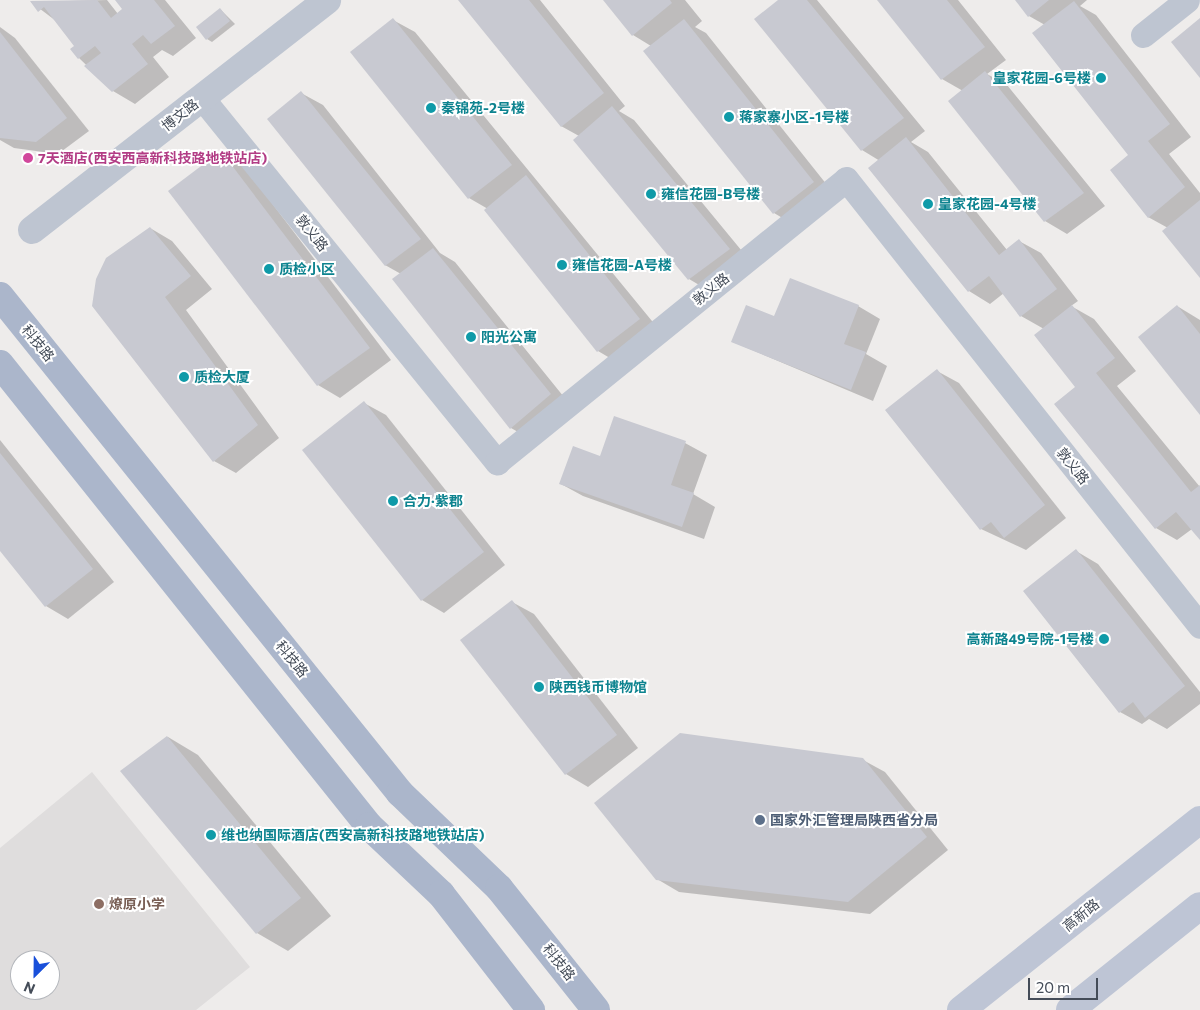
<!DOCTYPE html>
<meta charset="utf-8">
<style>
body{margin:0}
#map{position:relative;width:1200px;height:1010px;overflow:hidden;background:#eeeceb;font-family:Commissioner,"Noto Sans SC",sans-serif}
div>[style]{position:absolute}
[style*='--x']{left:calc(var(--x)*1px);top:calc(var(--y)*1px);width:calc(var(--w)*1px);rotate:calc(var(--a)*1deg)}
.education>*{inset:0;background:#dfdddd}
.shadow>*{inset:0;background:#0003}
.building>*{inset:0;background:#c8c9d1}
.minor>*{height:25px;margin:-12.5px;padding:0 12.5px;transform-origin:12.5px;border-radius:12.5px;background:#bec5d1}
.tertiary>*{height:28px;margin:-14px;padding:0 14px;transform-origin:14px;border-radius:14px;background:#bec5d1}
.secondary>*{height:28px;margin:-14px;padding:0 14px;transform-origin:14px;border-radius:14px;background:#bec5d5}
.primary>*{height:28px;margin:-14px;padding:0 14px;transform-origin:14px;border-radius:14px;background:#abb6cb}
.dots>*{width:14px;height:14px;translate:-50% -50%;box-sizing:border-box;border:2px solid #fff;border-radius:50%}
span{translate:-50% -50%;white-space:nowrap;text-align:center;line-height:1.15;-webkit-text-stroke:4px #fff;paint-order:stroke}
.culture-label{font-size:14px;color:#0d838f;font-weight:700}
.right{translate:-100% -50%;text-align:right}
.left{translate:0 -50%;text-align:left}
.street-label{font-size:14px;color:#444c58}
.hotel-label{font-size:14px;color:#b23c85;font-weight:700}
.service-label{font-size:14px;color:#4e5e75;font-weight:700}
.education-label{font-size:14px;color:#785e54;font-weight:700}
.north{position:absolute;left:10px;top:950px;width:50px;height:50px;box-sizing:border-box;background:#fff;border:1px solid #b4b7bc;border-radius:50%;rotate:203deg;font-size:14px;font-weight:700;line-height:20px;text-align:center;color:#444c58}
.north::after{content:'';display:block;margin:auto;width:18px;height:22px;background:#1950da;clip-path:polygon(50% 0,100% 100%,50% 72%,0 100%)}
.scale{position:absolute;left:1028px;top:978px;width:70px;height:22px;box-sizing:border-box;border:2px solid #444c58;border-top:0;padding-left:6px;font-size:15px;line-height:18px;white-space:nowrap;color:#444c58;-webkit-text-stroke:4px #fff;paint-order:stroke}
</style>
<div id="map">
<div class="education">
<i style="clip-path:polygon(evenodd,92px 772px,250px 967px,196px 1010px,0 1010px,0 848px,92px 772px,20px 960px,50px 960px,50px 990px,20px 990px,20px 960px)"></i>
</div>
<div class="shadow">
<i style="clip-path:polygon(107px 0,118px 14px,124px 9px,117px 0,165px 0,196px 38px,173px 56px,162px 50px,153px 57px,169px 77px,135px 104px,113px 91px,79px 58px,71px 49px,76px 46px,56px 21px,31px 2px)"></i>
<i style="clip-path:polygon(459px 0,540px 0,625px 106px,619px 111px,634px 120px,751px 262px,711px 292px,689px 279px,579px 136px,561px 126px)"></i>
<i style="clip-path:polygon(605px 0,685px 0,702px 21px,695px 27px,706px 33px,835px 195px,796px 226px,774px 213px,645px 51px,651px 46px,633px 35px)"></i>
<i style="clip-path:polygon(780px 0,817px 0,925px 131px,911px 142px,928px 152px,1007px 250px,1019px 241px,1041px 253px,1078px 301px,1071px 306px,1094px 319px,1136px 371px,1117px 386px,1200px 487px,1200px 538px,1192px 529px,1177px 540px,1156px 528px,1044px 329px,1021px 316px,1004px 293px,990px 304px,969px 291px,880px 161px,862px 150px,756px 19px)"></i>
<i style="clip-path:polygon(879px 0,958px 0,1006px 60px,987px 74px,1007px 85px,1105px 206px,1067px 234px,1045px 221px,963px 91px,942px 79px)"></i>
<i style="clip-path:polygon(1016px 0,1087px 0,1080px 6px,1096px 15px,1191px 137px,1169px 154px,1200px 193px,1200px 276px,1168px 228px,1148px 217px,1130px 155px,1045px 25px,1029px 16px)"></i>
<i style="clip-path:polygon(220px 9px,235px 24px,212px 42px,207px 39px)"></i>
<i style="clip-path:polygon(393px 20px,415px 32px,661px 332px,620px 364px,598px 351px,488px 209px,469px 198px,351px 52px)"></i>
<i style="clip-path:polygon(0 27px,15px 38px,89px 131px,58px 154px,14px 148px,0 140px)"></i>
<i style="clip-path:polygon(301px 93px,323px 105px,440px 253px,455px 262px,572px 407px,532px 440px,511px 428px,401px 274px,385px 265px)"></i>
<i style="clip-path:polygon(221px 152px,243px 165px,391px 360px,340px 398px,318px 385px)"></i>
<i style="clip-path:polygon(150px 228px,172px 241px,212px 289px,186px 310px,279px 438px,236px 473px,214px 461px,93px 305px)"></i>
<i style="clip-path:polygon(858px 306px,880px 319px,866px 354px,887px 366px,873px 401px,733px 342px)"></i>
<i style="clip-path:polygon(1177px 306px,1200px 320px,1200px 413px)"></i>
<i style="clip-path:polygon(937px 371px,959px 383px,1066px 518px,1026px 550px,981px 529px,887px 411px)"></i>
<i style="clip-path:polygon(364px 403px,386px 415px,505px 565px,444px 613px,422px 600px)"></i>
<i style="clip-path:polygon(0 440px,114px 582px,68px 619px,46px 606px,0 549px)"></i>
<i style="clip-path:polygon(685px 443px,707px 455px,693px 494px,715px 507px,704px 539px,583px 496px,561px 484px,601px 457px)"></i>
<i style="clip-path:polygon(1076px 551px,1098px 564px,1200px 692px,1200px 704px,1167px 729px,1149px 719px,1142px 724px,1120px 712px)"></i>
<i style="clip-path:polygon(512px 602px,534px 614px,638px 748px,588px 787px,566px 774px)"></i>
<i style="clip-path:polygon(168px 737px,198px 755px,331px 916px,288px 951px,257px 933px,122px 772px)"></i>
<i style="clip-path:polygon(863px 760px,885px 772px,948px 850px,870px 914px,679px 892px,657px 879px)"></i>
</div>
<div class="building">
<i style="clip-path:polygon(97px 0,111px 18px,122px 9px,115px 0,154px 0,175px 26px,151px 44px,143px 35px,132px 44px,148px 64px,112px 92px,84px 66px,101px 53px,95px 46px,78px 59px,70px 49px,74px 46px,44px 7px,38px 12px,30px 1px)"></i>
<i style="clip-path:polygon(458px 0,529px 0,604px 93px,561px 127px)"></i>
<i style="clip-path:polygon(603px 0,670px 0,672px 3px,632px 36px)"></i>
<i style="clip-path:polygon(778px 0,807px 0,904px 118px,861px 151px,754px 19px)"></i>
<i style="clip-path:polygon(877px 0,947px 0,985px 47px,941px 80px)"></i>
<i style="clip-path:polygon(1015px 0,1049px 0,1028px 17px)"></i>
<i style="clip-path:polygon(1074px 1px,1170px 124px,1148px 141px,1185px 187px,1148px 218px,1110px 170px,1128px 155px,1032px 33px)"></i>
<i style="clip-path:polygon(220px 8px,230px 21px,206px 40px,196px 27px)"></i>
<i style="clip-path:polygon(393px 18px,512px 165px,468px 199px,350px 52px)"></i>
<i style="clip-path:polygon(1200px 18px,1200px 78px,1171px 42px)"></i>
<i style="clip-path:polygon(684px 19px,814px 182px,773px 214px,643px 51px)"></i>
<i style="clip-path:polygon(0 32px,67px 118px,36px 142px,0 138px)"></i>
<i style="clip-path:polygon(985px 71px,1084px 193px,1044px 222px,948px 101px)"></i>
<i style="clip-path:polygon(301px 91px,421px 239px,385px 266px,267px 119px)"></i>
<i style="clip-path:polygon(612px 106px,730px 249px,688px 280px,573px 140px)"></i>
<i style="clip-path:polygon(906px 137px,999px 255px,1019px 239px,1057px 289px,1020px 317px,989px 276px,968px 292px,868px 168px)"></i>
<i style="clip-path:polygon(221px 151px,370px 348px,317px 386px,168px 191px)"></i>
<i style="clip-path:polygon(526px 175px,640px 319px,597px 352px,484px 210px)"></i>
<i style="clip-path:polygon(1200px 200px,1200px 278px,1162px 231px)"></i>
<i style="clip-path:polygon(150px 227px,191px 276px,165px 297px,258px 425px,213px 462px,92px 306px,96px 279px,106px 258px)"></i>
<i style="clip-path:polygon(433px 248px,551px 394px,510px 429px,392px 279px)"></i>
<i style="clip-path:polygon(790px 278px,859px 305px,844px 344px,866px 352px,851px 390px,731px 342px,746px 305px,774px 316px)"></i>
<i style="clip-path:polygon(1072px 305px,1115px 358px,1096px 373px,1191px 492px,1200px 485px,1200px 540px,1176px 512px,1155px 529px,1054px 404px,1075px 387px,1034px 335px)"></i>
<i style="clip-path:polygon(1177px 305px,1200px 334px,1200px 415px,1138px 337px)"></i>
<i style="clip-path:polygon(937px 369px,1045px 505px,1004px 538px,991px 522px,980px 530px,885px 410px)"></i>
<i style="clip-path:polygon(364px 401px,484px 552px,421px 601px,302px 450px)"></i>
<i style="clip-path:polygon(614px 416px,686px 441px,671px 485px,694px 493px,682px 527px,559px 484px,573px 446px,600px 456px)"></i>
<i style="clip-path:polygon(0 453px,93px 569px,45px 607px,0 551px)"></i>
<i style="clip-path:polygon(1076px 549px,1185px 686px,1145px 718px,1133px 702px,1119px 713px,1023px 591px)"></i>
<i style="clip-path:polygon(512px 600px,617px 735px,565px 775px,460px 640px)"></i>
<i style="clip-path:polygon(680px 733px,863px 758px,927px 837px,848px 902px,656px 880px,594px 803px)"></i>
<i style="clip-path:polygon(167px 736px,301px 898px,256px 934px,120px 771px)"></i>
</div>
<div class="minor">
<i style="--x:1143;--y:35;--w:56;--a:-38.5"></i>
<i style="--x:202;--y:98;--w:469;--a:51"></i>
<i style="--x:497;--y:462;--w:449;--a:-39"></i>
<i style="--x:846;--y:179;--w:570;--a:51.62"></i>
</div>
<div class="tertiary">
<i style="--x:32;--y:230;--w:374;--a:-37.9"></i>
</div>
<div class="secondary">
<i style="--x:961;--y:1010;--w:305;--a:-38.5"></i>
<i style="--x:1070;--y:1010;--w:166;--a:-38.7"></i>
</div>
<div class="primary">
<i style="--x:0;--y:296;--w:638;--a:51.17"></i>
<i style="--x:400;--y:793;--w:137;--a:43.8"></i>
<i style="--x:499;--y:888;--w:156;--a:51.5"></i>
<i style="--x:0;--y:364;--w:591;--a:51.39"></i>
<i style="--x:369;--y:826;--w:99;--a:43.4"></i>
<i style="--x:441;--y:894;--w:147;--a:52.2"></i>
</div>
<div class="dots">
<i style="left:1101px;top:78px;background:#0f9aa8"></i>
<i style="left:431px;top:108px;background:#0f9aa8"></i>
<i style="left:729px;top:117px;background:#0f9aa8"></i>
<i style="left:28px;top:158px;background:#d1479c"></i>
<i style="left:651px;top:194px;background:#0f9aa8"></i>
<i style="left:928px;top:204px;background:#0f9aa8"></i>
<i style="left:562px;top:265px;background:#0f9aa8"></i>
<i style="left:269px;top:269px;background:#0f9aa8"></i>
<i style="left:471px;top:337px;background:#0f9aa8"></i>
<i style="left:184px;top:377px;background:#0f9aa8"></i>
<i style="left:393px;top:501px;background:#0f9aa8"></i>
<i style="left:1104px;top:639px;background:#0f9aa8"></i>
<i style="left:539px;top:687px;background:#0f9aa8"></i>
<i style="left:760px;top:820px;background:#5c6f8a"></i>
<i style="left:211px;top:835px;background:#0f9aa8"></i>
<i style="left:99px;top:904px;background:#8d6e63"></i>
</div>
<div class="culture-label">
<span class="right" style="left:1091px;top:78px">皇家花园-6号楼</span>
<span class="left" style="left:441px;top:108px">秦锦苑-2号楼</span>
<span class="left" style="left:739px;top:117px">蒋家寨小区-1号楼</span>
<span class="left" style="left:661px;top:194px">雍信花园-B号楼</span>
<span class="left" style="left:938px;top:204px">皇家花园-4号楼</span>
<span class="left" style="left:572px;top:265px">雍信花园-A号楼</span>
<span class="left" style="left:279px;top:269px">质检小区</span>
<span class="left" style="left:481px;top:337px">阳光公寓</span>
<span class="left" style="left:194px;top:377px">质检大厦</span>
<span class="left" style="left:403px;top:501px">合力·紫郡</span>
<span class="right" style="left:1094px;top:639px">高新路49号院-1号楼</span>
<span class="left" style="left:549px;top:687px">陕西钱币博物馆</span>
<span class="left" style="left:221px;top:835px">维也纳国际酒店(西安高新科技路地铁站店)</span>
</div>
<div class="street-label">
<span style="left:180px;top:115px;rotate:-38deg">博文路</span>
<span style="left:312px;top:233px;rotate:51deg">敦义路</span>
<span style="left:711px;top:289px;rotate:-39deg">敦义路</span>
<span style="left:38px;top:343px;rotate:51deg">科技路</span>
<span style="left:1073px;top:466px;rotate:51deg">敦义路</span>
<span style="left:292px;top:659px;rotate:51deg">科技路</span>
<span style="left:1081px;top:915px;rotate:-39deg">高新路</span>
<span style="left:559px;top:962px;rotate:52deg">科技路</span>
</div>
<div class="hotel-label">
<span class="left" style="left:38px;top:158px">7天酒店(西安西高新科技路地铁站店)</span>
</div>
<div class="service-label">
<span class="left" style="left:770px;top:820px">国家外汇管理局陕西省分局</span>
</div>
<div class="education-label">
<span class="left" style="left:109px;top:904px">燎原小学</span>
</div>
<div class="north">N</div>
<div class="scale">20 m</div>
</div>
